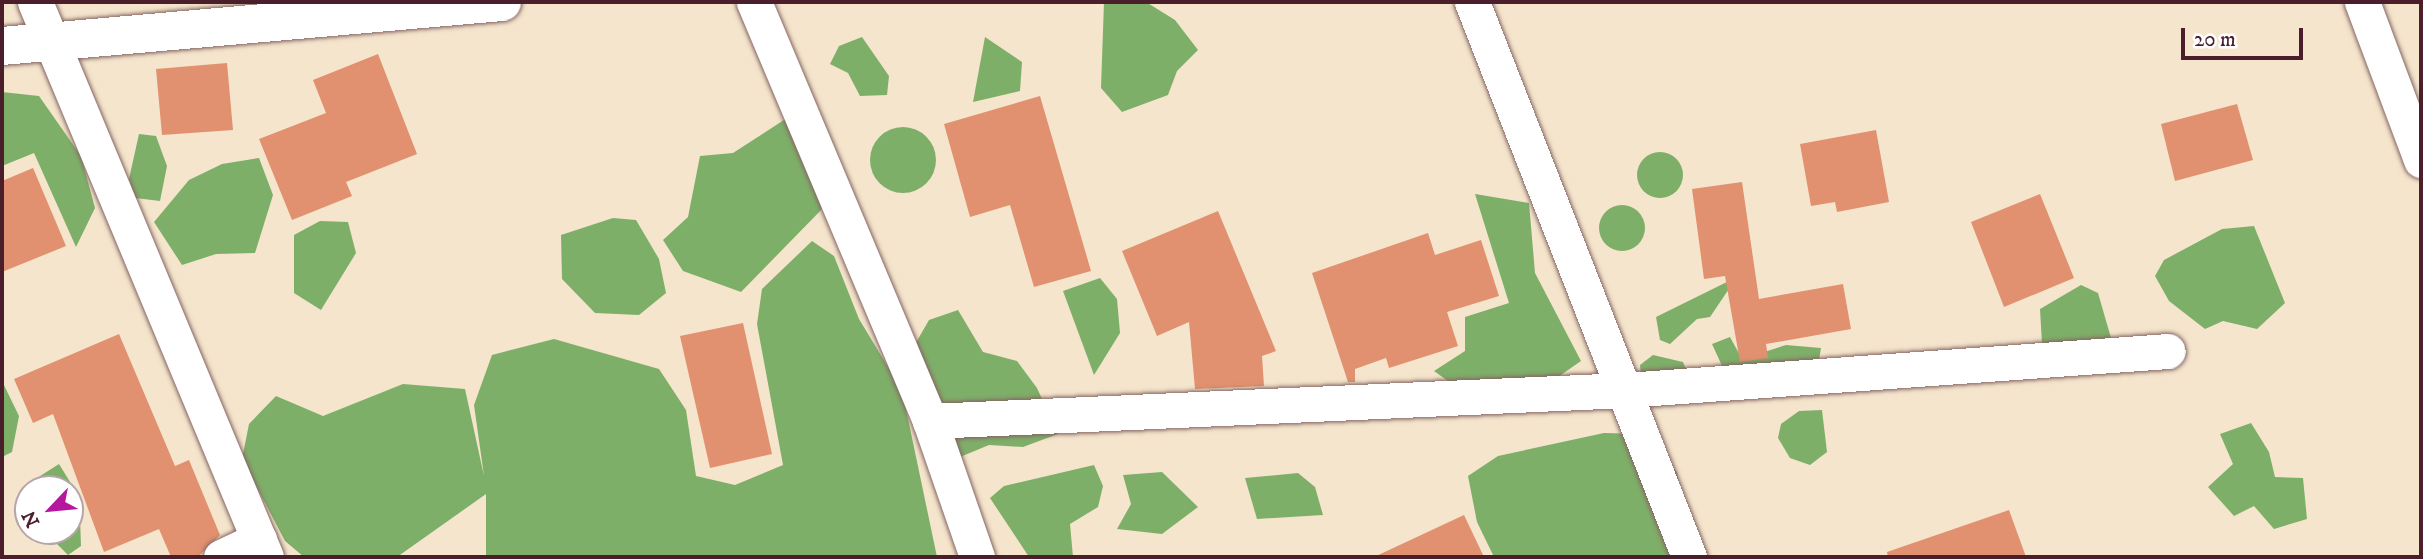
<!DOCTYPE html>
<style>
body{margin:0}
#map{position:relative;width:2423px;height:559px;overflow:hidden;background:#f4e5cc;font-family:"IM FELL DW Pica",serif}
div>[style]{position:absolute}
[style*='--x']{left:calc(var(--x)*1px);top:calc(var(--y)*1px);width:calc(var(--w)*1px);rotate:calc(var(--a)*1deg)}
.forest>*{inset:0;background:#7eaf69}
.round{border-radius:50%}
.building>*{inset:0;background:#e1916f}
.roads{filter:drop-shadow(0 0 2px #866463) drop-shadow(0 0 2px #866463)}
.minor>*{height:35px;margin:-17.5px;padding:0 17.5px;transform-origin:17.5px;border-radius:17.5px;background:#fff}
.tertiary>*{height:38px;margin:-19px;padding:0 19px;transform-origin:19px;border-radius:19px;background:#fff}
span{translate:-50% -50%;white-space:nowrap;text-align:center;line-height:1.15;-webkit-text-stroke:5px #fff;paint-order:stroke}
.frame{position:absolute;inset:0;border:4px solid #4a1f2b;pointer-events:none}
.north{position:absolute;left:14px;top:475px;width:70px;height:70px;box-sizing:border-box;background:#fff;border:2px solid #b7a5aa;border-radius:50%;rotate:244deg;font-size:19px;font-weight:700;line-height:28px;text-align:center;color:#4a1f2b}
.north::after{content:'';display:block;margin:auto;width:24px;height:32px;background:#b5179e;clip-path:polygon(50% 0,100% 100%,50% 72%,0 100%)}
.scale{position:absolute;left:2181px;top:28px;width:122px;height:32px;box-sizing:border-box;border:4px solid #4a1f2b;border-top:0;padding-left:9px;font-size:21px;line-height:24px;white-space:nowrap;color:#4a1f2b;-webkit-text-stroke:5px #fff;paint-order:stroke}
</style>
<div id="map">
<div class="forest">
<i style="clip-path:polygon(1104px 2px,1146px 2px,1175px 20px,1198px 50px,1177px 71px,1168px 95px,1122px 112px,1101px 88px)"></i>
<i style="clip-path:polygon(862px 37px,889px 76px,887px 95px,860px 96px,848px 73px,830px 64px,839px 46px)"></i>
<i style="clip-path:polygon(985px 37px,1022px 62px,1020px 91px,973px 102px)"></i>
<i style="clip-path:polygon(2px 92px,39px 96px,81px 156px,95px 208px,76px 247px,34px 153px,2px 166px)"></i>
<i style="clip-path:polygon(787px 118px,826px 205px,741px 292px,683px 271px,663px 240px,688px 217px,700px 156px,733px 153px)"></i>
<i class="round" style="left:870px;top:127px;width:66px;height:66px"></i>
<i style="clip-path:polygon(139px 134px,156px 136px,167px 166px,160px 201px,135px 198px,129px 179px)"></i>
<i class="round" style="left:1637px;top:152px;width:46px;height:46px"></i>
<i style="clip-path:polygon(259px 158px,273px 195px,255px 253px,216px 254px,182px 265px,154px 222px,189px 180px,222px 164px)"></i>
<i style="clip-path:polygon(1475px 194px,1529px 203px,1535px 273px,1581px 361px,1532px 395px,1466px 394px,1434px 371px,1465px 351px,1465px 317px,1509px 303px)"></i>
<i class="round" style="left:1599px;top:205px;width:46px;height:46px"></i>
<i style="clip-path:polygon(613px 218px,636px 220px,659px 259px,666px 293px,639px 315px,595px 313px,562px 279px,561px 235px)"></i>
<i style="clip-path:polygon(320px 221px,348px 222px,356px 253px,321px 310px,294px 293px,294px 235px)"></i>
<i style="clip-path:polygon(2254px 226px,2285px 303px,2257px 329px,2223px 321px,2205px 329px,2169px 301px,2155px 276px,2164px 260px,2222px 229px)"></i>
<i style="clip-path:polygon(812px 241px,834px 256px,859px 319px,902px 390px,937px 557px,486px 557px,486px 494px,397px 557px,304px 557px,285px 541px,242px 459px,249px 424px,276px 396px,323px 416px,403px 384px,465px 389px,484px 476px,474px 405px,492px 355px,554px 339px,659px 369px,686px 410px,696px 476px,735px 485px,783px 465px,757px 324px,762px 289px)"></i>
<i style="clip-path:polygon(1737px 277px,1710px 317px,1697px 319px,1670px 344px,1660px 340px,1656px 317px)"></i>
<i style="clip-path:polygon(1100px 278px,1117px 299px,1120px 333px,1094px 375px,1063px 291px)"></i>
<i style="clip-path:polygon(2081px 285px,2098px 293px,2111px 338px,2042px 344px,2040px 309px)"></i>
<i style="clip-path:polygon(958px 310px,983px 352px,1017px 361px,1037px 388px,1058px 434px,1023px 447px,989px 445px,960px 457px,914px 346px,929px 320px)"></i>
<i style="clip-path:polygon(1730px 337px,1742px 359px,1786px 345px,1821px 348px,1817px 372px,1723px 368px,1712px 344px)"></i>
<i style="clip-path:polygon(1653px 355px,1683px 362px,1691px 380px,1641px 375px,1640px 365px)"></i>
<i style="clip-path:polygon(2px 381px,19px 416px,12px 452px,2px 457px)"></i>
<i style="clip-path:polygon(1822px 410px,1827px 452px,1810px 465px,1790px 458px,1778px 438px,1781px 424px,1799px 411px)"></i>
<i style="clip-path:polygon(2251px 423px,2269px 452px,2275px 477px,2303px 478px,2307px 519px,2274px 529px,2254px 506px,2234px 516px,2208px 487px,2233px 464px,2220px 434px)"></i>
<i style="clip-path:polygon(1604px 433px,1645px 434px,1677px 472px,1692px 557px,1494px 557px,1477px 522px,1468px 476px,1498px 456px)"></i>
<i style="clip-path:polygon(59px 464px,75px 490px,80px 517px,81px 546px,68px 555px,44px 531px,70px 531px,70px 489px,28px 489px,28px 518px,26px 491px,37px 478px)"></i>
<i style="clip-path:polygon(1094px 465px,1103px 486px,1098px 507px,1070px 524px,1073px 557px,1029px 557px,990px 498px,1004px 486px)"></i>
<i style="clip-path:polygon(1162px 472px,1198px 507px,1162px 534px,1117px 529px,1131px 504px,1123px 475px)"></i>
<i style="clip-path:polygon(1298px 473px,1315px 487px,1323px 515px,1257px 519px,1245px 478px)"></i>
</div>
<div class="building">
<i style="clip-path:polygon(378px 54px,417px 154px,346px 182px,352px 196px,292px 220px,259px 139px,326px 113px,313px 80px)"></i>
<i style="clip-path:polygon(227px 63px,233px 130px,162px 135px,156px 69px)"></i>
<i style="clip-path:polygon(1040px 96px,1091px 271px,1034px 287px,1010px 205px,970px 217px,944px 124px)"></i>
<i style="clip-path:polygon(2237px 104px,2253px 160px,2175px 181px,2161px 124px)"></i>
<i style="clip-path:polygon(1876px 130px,1889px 202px,1837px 212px,1835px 202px,1811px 206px,1800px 144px)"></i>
<i style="clip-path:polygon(33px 168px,66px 246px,2px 272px,2px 181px)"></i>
<i style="clip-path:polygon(1742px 182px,1759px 299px,1843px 284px,1851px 329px,1766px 344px,1768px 358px,1740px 362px,1725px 276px,1704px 279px,1692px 189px)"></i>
<i style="clip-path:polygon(2040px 194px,2074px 278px,2004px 307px,1971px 222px)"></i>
<i style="clip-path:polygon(1218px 211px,1276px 351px,1262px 356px,1264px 386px,1195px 389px,1189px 322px,1157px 336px,1122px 251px)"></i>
<i style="clip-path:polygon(1428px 233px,1435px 255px,1481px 240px,1499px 296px,1447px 312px,1458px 346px,1389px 368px,1386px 358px,1355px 369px,1355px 382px,1348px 382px,1312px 273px)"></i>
<i style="clip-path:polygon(743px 323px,772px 454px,710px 468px,680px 336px)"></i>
<i style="clip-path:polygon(119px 334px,175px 466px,189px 460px,220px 535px,198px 557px,171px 557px,159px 529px,104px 552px,53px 414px,33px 423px,14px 379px)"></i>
<i style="clip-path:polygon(2009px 510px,2026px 557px,1888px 557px,1887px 552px)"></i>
<i style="clip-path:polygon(1464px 515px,1484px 557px,1374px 557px)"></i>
</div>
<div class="roads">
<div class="minor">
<i style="--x:35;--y:2;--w:601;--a:67.4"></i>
<i style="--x:754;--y:2;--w:454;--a:67.2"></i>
<i style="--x:930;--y:421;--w:144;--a:70.9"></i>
<i style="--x:1472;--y:2;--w:596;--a:68.64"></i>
<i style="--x:2362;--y:2;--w:169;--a:69.5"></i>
<i style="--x:930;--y:421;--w:696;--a:-2.55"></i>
<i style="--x:1625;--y:390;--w:544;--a:-4.11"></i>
<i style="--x:221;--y:557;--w:42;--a:-25.3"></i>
</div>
<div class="tertiary">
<i style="--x:2;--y:46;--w:502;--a:-5.03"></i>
</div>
</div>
<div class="frame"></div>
<div class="north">N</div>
<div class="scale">20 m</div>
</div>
